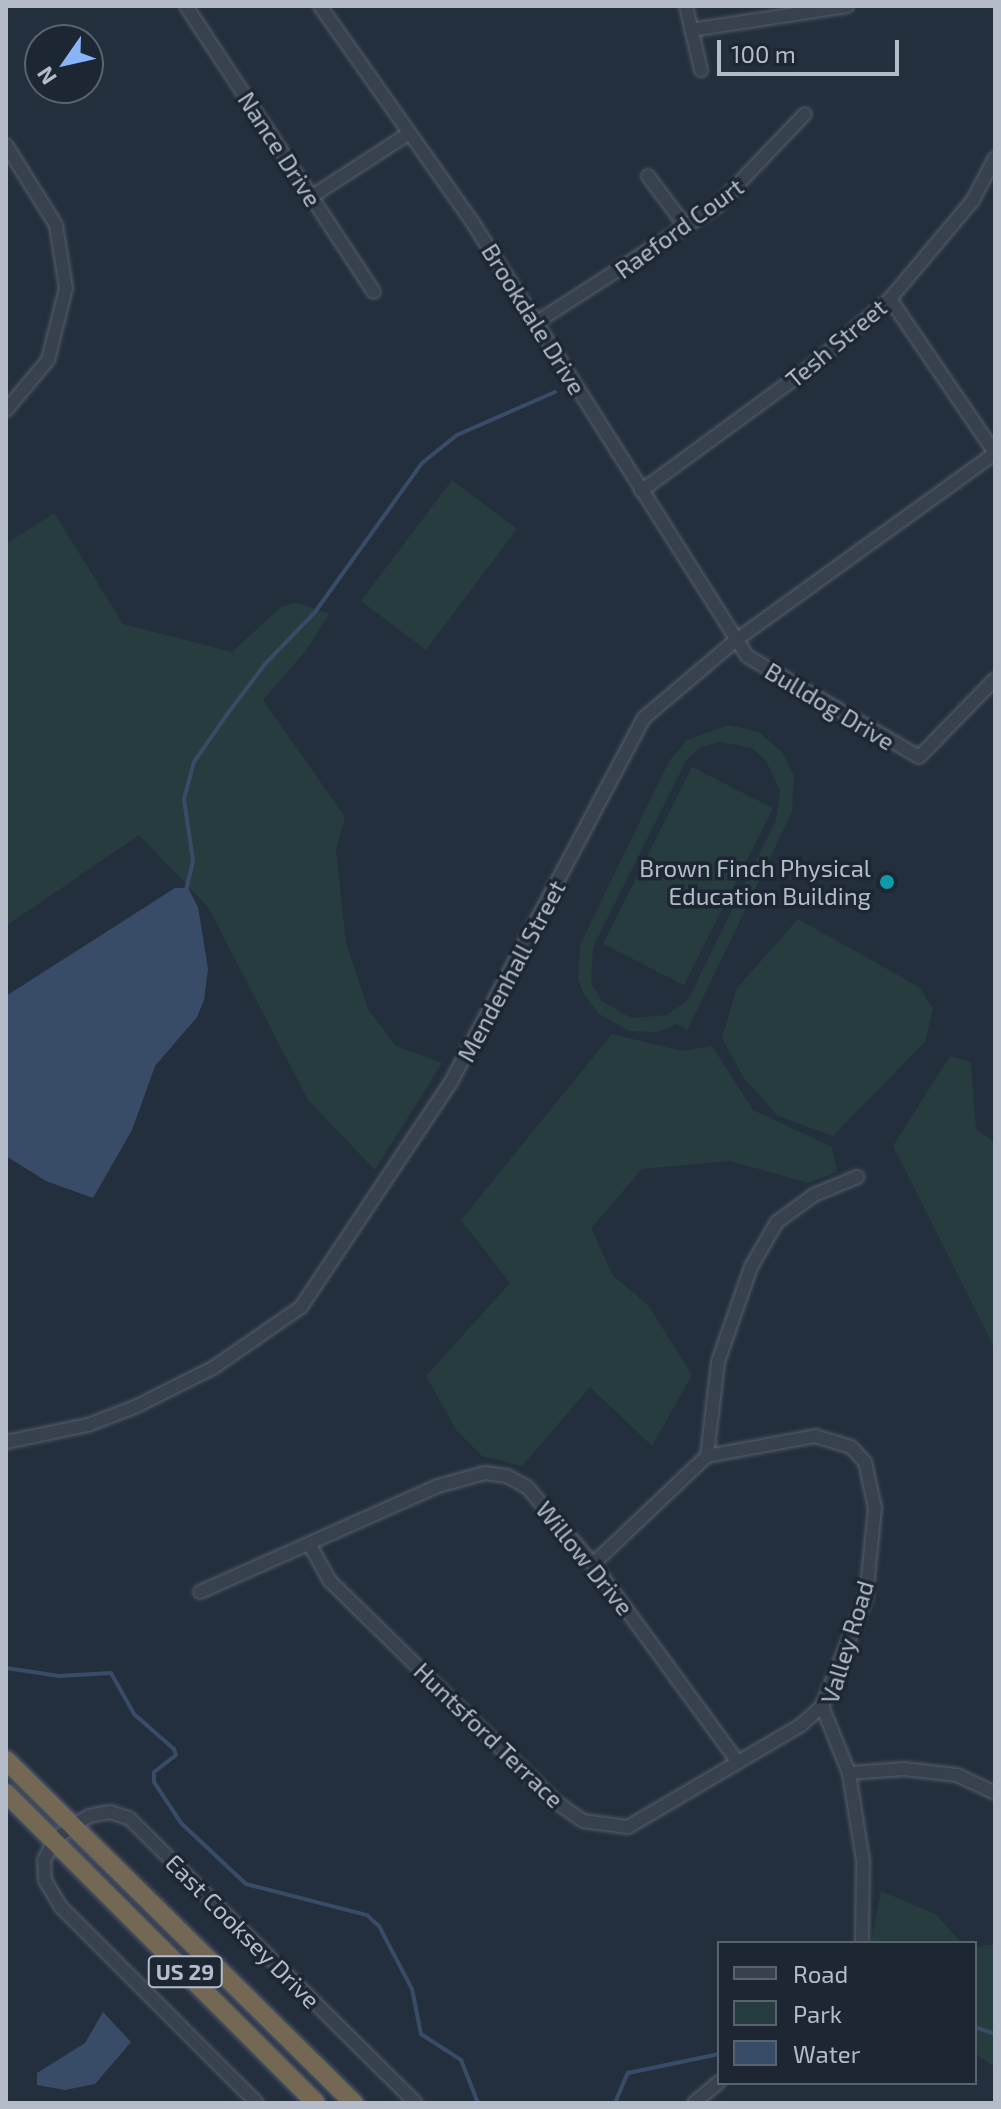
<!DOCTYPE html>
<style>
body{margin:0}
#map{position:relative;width:1001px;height:2109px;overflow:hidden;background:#242f3e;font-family:"Exo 2",sans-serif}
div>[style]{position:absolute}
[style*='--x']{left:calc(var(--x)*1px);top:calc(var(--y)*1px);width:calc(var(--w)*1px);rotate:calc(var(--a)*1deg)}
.green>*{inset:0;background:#263c3f}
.water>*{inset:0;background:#394c67}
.stream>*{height:4px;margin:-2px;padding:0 2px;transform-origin:2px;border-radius:2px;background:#394c67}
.roads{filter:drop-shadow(0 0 2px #565f6c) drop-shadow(0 0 2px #565f6c)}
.minor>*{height:12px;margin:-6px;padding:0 6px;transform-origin:6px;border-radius:6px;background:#38414e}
.highway>*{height:18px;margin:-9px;padding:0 9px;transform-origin:9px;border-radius:9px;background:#746855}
.dots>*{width:22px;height:22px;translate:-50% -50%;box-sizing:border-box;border:4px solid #1d2633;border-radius:50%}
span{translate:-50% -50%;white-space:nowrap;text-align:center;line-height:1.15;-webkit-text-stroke:7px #1d2633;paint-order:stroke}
.shield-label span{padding:2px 6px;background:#1d2633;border:2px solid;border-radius:6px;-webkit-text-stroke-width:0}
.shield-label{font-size:22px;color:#b4bcc9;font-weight:700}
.street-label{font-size:24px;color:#b4bcc9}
.poi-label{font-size:24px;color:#b4bcc9}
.right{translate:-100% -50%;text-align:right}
.frame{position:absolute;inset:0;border:8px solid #b4bcc9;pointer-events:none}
.legend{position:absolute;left:717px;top:1941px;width:260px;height:144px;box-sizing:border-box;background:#1d2633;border:2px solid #59626f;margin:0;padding:10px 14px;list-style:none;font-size:24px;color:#b4bcc9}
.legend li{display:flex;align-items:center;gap:16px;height:40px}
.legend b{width:40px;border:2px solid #59626f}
.north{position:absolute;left:24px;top:24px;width:80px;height:80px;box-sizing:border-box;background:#1d2633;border:2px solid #59626f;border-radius:50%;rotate:236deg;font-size:22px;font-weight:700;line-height:32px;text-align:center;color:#b4bcc9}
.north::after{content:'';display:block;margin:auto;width:28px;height:36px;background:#8ab4f8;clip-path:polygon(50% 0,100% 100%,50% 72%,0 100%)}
.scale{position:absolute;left:717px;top:40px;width:182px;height:36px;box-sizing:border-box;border:4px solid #b4bcc9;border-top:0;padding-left:10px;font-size:24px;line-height:28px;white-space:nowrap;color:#b4bcc9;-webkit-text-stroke:6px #1d2633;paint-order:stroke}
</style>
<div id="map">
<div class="green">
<i style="clip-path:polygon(452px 480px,517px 529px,426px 650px,361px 601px)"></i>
<i style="clip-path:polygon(54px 513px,123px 624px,232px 652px,281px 607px,296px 602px,329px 614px,307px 649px,263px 700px,345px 817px,336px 849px,346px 943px,368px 1009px,396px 1046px,442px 1063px,375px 1170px,308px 1100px,208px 907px,139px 835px,6px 926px,6px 544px)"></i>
<i style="clip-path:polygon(evenodd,729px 725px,759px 732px,783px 753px,794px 776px,792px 812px,687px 1031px,677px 1024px,657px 1032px,629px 1031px,599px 1014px,583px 993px,578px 978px,580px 945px,669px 761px,687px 740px,729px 725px,720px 742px,752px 748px,766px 761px,780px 790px,776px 820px,688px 1000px,667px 1015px,631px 1018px,602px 1001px,591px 983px,593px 947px,687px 759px,701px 747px,720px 742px)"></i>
<i style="clip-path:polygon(692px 767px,773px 808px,684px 985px,603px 944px)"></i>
<i style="clip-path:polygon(798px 919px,919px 987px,933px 1009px,925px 1042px,833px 1136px,778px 1116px,743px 1077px,722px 1038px,737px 988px)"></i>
<i style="clip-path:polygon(612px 1034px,682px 1051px,712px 1046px,753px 1110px,832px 1147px,837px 1172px,809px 1183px,730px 1161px,642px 1169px,591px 1228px,613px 1276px,648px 1305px,692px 1375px,652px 1446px,590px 1387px,522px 1466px,482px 1456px,457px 1431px,426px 1376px,510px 1283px,461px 1220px)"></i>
<i style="clip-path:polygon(950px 1056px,971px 1062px,976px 1129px,995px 1143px,995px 1349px,893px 1146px)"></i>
<i style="clip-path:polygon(881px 1891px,935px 1914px,962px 1943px,871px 1943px)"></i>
<i style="clip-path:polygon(995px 1944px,995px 2067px,975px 2054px,975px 1947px)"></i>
</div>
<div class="water">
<i style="clip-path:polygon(175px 888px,188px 888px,198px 907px,208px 969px,204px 1000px,197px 1017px,155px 1066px,132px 1130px,93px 1198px,46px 1181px,6px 1156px,6px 996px)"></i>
<i style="clip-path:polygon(103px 2012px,131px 2042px,95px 2084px,65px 2090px,37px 2085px,37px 2073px,85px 2043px)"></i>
</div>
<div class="stream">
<i style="--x:186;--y:891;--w:31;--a:-77"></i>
<i style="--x:193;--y:861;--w:63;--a:-98.3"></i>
<i style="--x:184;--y:799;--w:38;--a:-75"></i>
<i style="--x:194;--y:762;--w:60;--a:-55.2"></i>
<i style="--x:228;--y:713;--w:61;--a:-52.9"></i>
<i style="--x:265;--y:664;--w:72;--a:-46.1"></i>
<i style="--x:315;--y:612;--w:183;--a:-54.3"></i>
<i style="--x:422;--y:463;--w:45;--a:-38.7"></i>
<i style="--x:457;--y:435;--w:107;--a:-23.7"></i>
<i style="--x:6;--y:1668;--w:54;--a:8.6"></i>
<i style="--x:59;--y:1676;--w:52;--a:-3.3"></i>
<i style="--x:111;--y:1673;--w:47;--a:60.7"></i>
<i style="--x:134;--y:1714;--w:53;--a:41.2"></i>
<i style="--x:174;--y:1749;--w:6;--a:72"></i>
<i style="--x:176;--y:1755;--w:28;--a:142"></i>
<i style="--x:154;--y:1772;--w:10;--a:90"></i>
<i style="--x:154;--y:1782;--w:49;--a:56.6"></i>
<i style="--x:181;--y:1823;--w:89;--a:43.2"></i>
<i style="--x:246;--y:1884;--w:125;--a:14.4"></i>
<i style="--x:367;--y:1915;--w:16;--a:43"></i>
<i style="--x:379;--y:1926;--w:71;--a:62.4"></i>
<i style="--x:412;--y:1989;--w:46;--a:78.7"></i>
<i style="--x:421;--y:2034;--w:48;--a:33"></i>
<i style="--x:461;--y:2060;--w:46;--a:68.4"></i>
<i style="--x:975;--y:2027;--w:21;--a:19"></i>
<i style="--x:615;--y:2103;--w:33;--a:-67"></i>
<i style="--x:628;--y:2073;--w:93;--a:-11.8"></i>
</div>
<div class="roads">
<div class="minor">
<i style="--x:186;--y:6;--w:342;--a:56.7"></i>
<i style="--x:320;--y:6;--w:266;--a:54.8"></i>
<i style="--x:473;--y:223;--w:512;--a:57.67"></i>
<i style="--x:747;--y:656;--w:199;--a:30.4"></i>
<i style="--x:919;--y:757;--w:109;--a:-45.7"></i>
<i style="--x:686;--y:6;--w:66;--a:76.8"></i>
<i style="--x:691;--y:30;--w:158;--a:-8.7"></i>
<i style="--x:6;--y:145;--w:94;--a:58"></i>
<i style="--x:56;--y:225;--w:64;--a:81"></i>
<i style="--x:66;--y:288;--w:74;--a:104"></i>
<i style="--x:48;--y:360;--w:65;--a:130"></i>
<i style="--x:648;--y:176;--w:64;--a:53.3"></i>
<i style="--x:311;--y:197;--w:116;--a:-33"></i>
<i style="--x:890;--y:299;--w:186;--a:55.7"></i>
<i style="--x:537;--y:322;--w:214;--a:-32.8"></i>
<i style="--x:717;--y:206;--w:127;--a:-46.3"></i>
<i style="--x:641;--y:491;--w:213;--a:-36.2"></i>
<i style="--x:813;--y:365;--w:101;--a:-40.6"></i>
<i style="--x:890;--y:299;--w:129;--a:-50"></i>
<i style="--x:973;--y:200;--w:47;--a:-62.4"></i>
<i style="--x:6;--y:1442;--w:84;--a:-11.7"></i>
<i style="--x:88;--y:1425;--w:53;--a:-21.2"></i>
<i style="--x:137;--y:1406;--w:85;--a:-26.6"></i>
<i style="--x:213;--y:1368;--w:107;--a:-34.7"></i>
<i style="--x:301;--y:1307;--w:268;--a:-56.3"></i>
<i style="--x:450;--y:1084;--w:414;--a:-62.1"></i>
<i style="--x:644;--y:718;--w:121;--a:-40.3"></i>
<i style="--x:736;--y:640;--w:319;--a:-35.8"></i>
<i style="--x:707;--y:1456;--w:95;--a:-83.3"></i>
<i style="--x:718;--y:1362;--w:101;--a:-70.8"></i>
<i style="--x:751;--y:1267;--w:52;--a:-60"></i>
<i style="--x:777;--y:1222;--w:46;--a:-36.1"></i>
<i style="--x:814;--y:1195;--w:47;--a:-22.7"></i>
<i style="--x:311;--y:1547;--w:38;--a:61"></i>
<i style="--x:329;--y:1580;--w:318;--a:44.4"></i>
<i style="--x:556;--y:1802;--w:33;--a:35"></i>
<i style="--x:583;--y:1821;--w:45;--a:7.6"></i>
<i style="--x:628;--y:1827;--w:201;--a:-30.5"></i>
<i style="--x:801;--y:1725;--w:28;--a:-42"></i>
<i style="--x:822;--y:1706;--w:118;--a:-68"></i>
<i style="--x:866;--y:1597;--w:89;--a:-84.2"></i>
<i style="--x:875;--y:1508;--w:47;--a:-102.3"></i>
<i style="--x:865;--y:1462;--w:21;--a:-133"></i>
<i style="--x:851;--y:1447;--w:37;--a:-163"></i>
<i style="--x:816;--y:1436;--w:111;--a:169.6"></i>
<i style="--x:593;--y:1564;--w:157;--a:-43.5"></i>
<i style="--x:200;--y:1592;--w:261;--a:-24"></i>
<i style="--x:438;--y:1486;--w:49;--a:-15.5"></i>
<i style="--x:485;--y:1473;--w:22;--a:8"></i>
<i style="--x:507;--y:1476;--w:23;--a:29"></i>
<i style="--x:527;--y:1487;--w:101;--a:49.4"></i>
<i style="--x:593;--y:1564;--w:245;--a:53.8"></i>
<i style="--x:822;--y:1706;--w:72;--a:68.1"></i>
<i style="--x:849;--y:1773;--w:88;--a:80.9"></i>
<i style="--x:863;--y:1860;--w:83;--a:90.7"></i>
<i style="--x:849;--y:1773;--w:55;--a:-4.2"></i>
<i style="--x:904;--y:1769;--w:53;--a:6.5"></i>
<i style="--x:957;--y:1775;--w:42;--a:25.3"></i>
<i style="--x:257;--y:2103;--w:277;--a:-135"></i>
<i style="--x:61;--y:1907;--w:31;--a:-121"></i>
<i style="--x:45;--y:1880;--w:20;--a:-93"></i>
<i style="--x:44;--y:1860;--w:22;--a:-63"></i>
<i style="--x:54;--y:1840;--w:21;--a:-37"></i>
<i style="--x:71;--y:1827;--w:21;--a:-31"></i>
<i style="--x:89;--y:1816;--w:21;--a:-11"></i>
<i style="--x:110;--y:1812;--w:20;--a:18"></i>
<i style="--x:129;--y:1818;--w:404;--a:44.8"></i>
<i style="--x:694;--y:2103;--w:33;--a:-40"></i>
</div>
<div class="highway">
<i style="--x:6;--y:1760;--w:489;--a:44.6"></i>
<i style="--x:6;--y:1793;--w:438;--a:45"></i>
</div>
</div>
<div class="dots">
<i style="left:887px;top:882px;background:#0f9aa8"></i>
</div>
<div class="shield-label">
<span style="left:185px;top:1972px">US 29</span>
</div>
<div class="street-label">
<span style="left:280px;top:149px;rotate:57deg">Nance Drive</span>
<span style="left:679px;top:228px;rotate:-36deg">Raeford Court</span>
<span style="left:534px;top:319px;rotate:58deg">Brookdale Drive</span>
<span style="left:836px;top:343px;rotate:-40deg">Tesh Street</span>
<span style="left:830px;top:706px;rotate:31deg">Bulldog Drive</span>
<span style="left:511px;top:971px;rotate:-62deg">Mendenhall Street</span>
<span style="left:585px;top:1558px;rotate:51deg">Willow Drive</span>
<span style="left:847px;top:1642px;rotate:-73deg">Valley Road</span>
<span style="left:489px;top:1735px;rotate:44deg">Huntsford Terrace</span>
<span style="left:243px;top:1931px;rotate:45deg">East Cooksey Drive</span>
</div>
<div class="poi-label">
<span class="right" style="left:871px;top:882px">Brown Finch Physical<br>Education Building</span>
</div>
<div class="frame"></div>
<ul class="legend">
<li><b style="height:10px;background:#38414e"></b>Road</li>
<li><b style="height:22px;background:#263c3f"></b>Park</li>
<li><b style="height:22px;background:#394c67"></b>Water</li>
</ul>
<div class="north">N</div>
<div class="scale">100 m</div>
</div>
